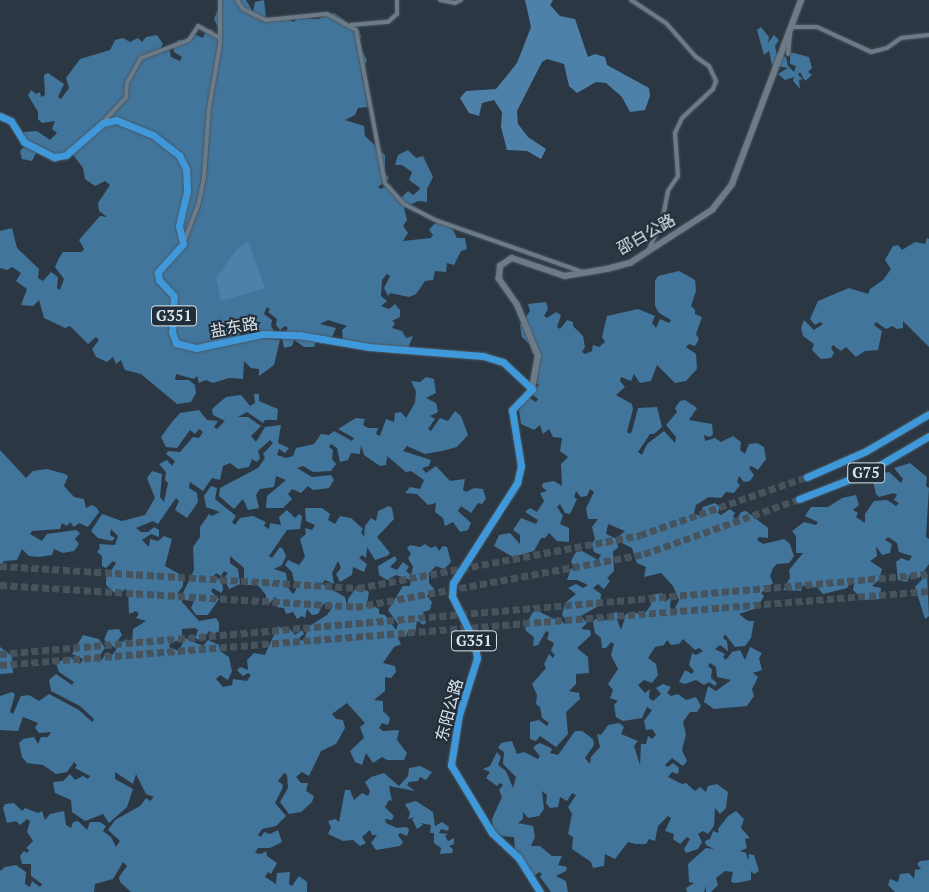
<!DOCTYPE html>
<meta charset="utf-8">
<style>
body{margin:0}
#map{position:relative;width:929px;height:892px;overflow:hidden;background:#2b3843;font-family:"PT Serif","Noto Sans SC",serif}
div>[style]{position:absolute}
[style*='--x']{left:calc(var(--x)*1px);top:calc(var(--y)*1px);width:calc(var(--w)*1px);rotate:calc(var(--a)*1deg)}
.forest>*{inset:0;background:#41759c}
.water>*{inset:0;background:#4d81a9}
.highway-tunnel>*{height:7px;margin-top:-3.5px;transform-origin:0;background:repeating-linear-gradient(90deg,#46525c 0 7px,transparent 0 10.5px)}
.roads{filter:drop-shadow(0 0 1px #4b5660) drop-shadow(0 0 1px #4b5660)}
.street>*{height:4px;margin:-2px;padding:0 2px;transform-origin:2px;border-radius:2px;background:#6c7b87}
.secondary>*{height:5.5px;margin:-2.75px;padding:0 2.75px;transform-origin:2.75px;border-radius:2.75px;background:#6c7b87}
.highway>*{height:7px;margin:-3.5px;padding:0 3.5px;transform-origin:3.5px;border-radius:3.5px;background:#3e98d9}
span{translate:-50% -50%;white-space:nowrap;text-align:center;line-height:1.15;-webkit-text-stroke:4px #212e39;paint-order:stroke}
.shield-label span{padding:1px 4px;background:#212e39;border:1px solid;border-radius:4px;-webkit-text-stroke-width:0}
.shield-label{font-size:15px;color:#dce5ec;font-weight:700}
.street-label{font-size:16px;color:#dce5ec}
</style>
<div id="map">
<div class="forest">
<i style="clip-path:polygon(222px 0,246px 0,253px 12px,255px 2px,264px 0,266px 18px,285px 18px,294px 22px,297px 18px,318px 19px,334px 13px,359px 30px,361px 37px,358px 42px,367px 60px,362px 74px,368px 107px,358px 108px,355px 115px,345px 120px,364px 126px,365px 136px,385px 155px,385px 173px,389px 178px,378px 187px,381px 189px,388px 185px,401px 198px,408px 191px,413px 195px,418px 191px,420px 188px,409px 180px,412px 172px,402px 165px,395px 165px,398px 155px,408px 150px,416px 158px,423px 156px,433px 177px,427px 189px,427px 202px,418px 201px,404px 208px,407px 220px,403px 226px,408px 233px,403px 241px,431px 238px,433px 235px,429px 230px,434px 224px,442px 222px,453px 230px,457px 238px,465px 238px,467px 249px,461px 251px,454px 265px,447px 263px,446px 272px,435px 271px,433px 280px,425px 281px,416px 294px,409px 297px,390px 293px,388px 296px,384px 288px,390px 276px,387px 274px,382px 280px,381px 296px,387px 301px,381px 306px,389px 309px,395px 304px,400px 310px,400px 317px,392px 321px,395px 323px,392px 328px,402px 331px,406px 338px,413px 336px,407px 351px,364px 350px,343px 340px,342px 330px,347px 326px,328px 320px,320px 324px,336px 328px,331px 339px,321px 344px,316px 341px,314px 347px,304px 347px,294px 340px,292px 346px,284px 348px,282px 337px,288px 328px,285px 326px,280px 330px,276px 325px,277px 319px,268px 312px,270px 309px,267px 307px,264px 314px,272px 320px,271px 326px,274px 331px,257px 334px,248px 327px,239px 336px,245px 337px,249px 333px,257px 338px,280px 340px,274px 365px,259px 376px,259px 369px,251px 368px,244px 361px,243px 379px,229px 378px,213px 383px,206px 380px,199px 383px,197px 376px,194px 379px,176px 374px,175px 380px,189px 380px,195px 385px,196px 393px,191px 402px,177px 404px,141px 374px,125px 370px,121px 360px,116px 364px,113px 357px,107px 362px,96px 357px,92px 349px,99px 340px,96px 337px,88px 344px,70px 326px,65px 328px,44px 318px,39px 300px,33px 306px,21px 305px,27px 289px,16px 281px,21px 273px,12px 267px,7px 270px,0 268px,0 231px,12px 228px,17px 248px,39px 269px,38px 278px,43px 281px,51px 272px,58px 277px,57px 288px,60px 290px,64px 279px,55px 267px,59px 258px,63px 252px,82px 252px,84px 249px,79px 240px,100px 216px,107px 217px,99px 211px,98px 203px,110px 185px,105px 181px,95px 186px,85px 179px,83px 168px,71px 152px,64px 157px,37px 151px,32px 161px,22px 159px,20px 151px,26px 145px,20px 144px,24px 132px,37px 131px,50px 140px,57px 133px,52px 129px,55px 121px,42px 123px,38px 119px,38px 112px,28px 95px,31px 90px,36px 94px,40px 92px,41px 97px,45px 95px,44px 75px,48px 73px,64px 84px,58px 97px,61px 99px,69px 88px,66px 78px,80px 59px,110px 50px,115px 40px,123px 38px,130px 42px,138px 38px,142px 42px,146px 37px,157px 35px,163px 44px,159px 50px,169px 48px,171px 57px,180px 61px,182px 57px,174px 52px,173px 46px,178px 40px,189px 40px,194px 34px,203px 38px,206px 30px,212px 29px,214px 36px,218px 34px,220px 31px,214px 19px)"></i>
<i style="clip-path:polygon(761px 27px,769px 37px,768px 43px,774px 35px,779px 40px,775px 46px,777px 55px,786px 57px,788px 66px,794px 72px,796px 66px,790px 64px,790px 52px,809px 57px,812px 68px,808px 72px,812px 75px,805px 81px,800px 72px,798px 75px,803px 79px,799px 80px,800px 89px,793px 81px,794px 77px,785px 80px,778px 74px,788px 68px,772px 65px,769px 51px,764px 55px,757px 30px)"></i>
<i style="clip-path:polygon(927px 238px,929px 239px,929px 347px,903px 321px,903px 328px,897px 329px,892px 326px,886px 329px,876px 322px,874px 325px,882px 331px,878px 350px,865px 351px,856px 357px,846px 347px,841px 351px,833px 345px,831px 348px,834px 353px,831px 358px,821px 359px,812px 350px,814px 344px,803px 336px,801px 328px,804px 320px,814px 330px,823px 324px,820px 322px,815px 325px,810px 319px,818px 301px,849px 288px,868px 294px,870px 289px,883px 280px,891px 269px,885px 260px,893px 246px,898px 245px,902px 250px,915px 242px,925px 244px)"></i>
<i style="clip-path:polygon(679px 271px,695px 280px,696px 291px,691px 306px,695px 310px,695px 314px,702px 317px,696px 334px,699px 339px,695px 346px,689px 344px,686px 347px,696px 354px,697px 369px,686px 381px,675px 383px,657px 365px,651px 381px,640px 383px,634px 374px,631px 381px,621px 377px,620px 381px,625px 387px,616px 395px,632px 404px,633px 409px,627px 432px,630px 434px,632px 431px,638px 408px,657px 407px,662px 427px,654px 434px,650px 434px,638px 452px,642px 455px,647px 444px,664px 431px,675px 443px,676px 437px,666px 425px,677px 412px,675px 408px,680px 401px,685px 400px,697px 408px,689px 420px,712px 424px,713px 434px,710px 437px,704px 435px,705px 441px,715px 438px,721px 442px,733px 436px,741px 442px,740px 450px,745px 454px,749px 444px,757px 443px,764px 447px,766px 459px,758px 470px,751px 466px,749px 468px,754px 475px,750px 481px,744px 482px,739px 476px,737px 482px,740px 485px,734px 493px,726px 492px,721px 498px,709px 497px,696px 505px,694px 513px,699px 516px,703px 507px,715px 503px,720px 507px,718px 513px,721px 515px,730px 509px,735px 513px,733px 516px,736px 521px,741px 512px,746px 511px,768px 528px,768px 538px,759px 537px,757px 540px,763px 544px,784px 539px,790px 544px,794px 556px,789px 563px,777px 564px,773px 568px,770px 576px,773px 583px,761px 593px,764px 596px,757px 608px,739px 614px,748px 621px,754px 621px,751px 638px,745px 646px,735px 647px,725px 634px,723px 638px,727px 641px,728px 651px,720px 645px,715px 649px,725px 654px,723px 657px,726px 660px,732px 652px,740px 650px,745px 660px,750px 647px,762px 653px,759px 658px,762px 670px,753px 673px,758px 677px,752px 689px,754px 696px,747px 706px,714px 709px,704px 702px,708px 686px,716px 691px,731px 680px,717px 677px,716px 667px,710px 663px,708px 666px,712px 669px,711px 678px,717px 683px,715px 686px,709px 682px,704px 685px,696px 680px,685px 684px,679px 682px,685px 670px,692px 674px,694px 671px,689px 665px,692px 653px,696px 655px,703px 651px,699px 648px,695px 650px,683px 639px,679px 644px,671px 645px,667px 640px,664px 645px,655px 647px,648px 658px,656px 664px,658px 675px,652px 683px,644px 680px,638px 685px,645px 693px,650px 689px,649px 698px,653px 701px,661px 694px,656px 688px,663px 684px,671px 687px,667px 693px,671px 696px,678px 694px,686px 700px,696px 697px,701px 706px,697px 712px,690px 712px,683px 722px,686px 734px,682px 750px,687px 761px,683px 766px,672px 758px,665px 765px,668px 767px,673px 763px,679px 768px,678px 774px,672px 772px,668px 777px,682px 784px,686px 783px,695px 791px,700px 787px,706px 792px,708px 786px,717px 784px,728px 792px,726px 808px,720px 814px,715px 808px,714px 826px,708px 834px,703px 831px,698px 834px,702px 842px,698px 849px,686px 853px,684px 849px,690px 839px,687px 837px,680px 844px,673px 839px,674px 834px,665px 831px,671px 818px,668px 816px,658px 826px,655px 841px,649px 839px,646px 844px,636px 844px,628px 842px,615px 859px,605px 854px,604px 866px,593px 868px,591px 862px,572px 849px,573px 837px,568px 834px,572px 814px,568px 807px,576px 795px,572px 793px,567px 801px,560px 797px,558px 807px,550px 808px,546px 803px,547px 795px,542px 791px,544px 809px,539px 816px,528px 818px,523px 812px,523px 819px,518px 823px,533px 826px,535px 837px,531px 846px,540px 846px,552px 856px,562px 856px,558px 865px,567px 867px,566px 871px,556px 876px,566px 881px,568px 892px,551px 892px,540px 877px,542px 874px,539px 872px,533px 877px,515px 850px,514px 837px,502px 836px,493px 830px,492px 819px,502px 797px,499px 790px,503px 785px,500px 783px,497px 786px,486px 778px,490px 772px,483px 769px,490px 766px,497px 752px,501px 757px,498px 765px,506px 771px,513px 788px,516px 777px,503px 764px,504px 752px,498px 748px,501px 743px,512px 741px,517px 754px,524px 752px,538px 759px,540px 756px,533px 748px,536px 745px,540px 743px,549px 747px,552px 749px,550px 753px,558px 755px,575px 731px,582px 731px,593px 739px,594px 745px,585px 758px,590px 764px,591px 757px,600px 747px,597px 734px,601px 735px,608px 725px,619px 723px,624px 727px,621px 734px,638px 741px,634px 746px,640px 765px,641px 744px,646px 744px,648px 736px,652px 739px,656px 735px,652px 729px,646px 730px,644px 721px,652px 710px,647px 707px,642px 718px,623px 721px,616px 717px,614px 705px,618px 701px,610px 698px,613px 690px,608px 684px,618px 669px,611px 655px,614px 644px,611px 642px,606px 648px,602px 648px,601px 638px,595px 633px,593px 622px,595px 619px,607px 620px,609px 614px,617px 612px,620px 615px,617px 619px,621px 630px,626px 614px,634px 612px,643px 616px,651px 605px,651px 595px,662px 593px,665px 602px,671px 597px,670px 608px,674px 610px,679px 600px,673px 586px,661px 573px,644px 577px,646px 567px,637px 563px,632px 548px,622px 543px,619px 536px,625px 531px,608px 524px,606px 534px,617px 539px,618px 548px,613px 551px,614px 571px,607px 578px,610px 581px,604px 589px,598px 584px,593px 588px,601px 594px,600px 605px,581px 616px,587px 623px,581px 629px,590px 630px,591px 635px,577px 648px,588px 657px,589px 673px,576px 674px,576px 684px,569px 691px,579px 693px,580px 699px,566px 712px,568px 734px,556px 747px,540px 736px,536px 741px,530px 739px,530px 722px,539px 720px,547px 726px,549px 723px,542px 718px,540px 707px,536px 704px,537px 695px,532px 684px,546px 668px,544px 664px,549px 654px,553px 658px,555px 655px,551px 651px,554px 643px,547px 639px,549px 633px,546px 631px,538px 645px,533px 646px,534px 637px,526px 631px,525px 626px,533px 612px,538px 611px,554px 619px,558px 617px,565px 624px,567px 621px,562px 615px,565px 603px,576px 594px,568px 588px,576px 584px,583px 588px,588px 585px,577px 580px,567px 580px,571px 568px,575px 571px,579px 566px,571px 563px,572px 559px,576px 552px,582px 551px,598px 560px,601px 555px,594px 552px,592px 544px,595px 539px,592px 527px,598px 519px,588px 519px,586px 508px,594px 492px,590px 489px,587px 496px,581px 497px,576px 491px,574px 497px,577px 499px,570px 514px,565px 513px,560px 504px,557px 507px,563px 516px,560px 524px,569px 528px,569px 542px,557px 541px,549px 533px,545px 538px,541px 538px,534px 551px,513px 557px,494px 546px,499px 535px,510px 533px,520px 544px,520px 535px,513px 530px,521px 518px,536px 524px,538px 520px,525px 512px,530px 508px,537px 512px,544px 501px,540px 493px,547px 491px,542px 487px,543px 483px,554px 481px,562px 486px,561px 464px,568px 457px,560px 451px,562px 438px,553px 437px,549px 429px,543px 434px,540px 425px,534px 430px,521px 424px,519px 410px,526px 400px,528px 397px,536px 402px,538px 399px,529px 392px,533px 386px,536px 388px,539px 385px,534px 382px,537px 359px,542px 353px,532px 353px,530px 345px,522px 337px,520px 325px,530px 311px,528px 304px,546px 302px,548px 309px,544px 316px,547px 318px,556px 312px,561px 315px,557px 327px,560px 329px,567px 320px,573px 322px,573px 326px,583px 336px,585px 347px,582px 352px,585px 354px,592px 351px,593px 345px,599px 347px,605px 342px,602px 337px,607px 316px,638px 309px,655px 316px,652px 323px,656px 328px,660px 319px,669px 323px,671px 320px,659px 313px,655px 306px,655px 281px,658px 276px)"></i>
<i style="clip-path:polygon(426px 377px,434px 379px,436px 393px,426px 398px,436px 403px,438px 412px,430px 416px,435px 419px,428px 429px,431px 431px,440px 418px,448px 421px,455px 411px,461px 416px,468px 435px,457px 447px,442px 451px,425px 454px,407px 446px,403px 451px,431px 460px,429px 466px,422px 468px,426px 473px,436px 466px,450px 481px,465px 479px,463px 490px,466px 492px,474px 488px,483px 489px,486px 499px,482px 504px,478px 503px,471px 513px,461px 506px,458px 511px,471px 523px,468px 530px,460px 532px,453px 522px,445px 526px,443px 518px,435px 512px,436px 503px,428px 505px,417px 494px,405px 493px,410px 487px,420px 489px,424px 480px,411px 471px,406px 472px,387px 456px,386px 465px,380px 466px,364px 455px,361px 445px,360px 454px,351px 453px,348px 460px,340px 462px,337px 448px,331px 444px,329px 447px,333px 450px,332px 459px,336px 464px,331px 471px,313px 472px,303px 466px,297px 468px,312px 477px,331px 475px,334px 480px,329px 488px,313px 490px,308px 486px,301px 493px,292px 489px,288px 494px,292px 499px,283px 508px,266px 508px,267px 496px,286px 480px,276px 476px,274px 487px,260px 489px,256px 495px,259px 508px,248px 510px,243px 499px,234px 509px,219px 496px,220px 488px,258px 468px,265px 458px,263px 454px,273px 443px,270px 440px,258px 451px,260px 458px,257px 462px,252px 459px,249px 467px,238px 469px,230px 463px,223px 466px,220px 480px,212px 478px,203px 491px,190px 482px,189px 488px,197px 493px,198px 502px,187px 518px,175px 510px,179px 501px,176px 498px,158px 524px,153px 521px,136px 528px,141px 532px,148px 532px,154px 527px,159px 530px,159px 537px,151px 534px,142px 540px,149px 547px,150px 539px,158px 541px,164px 536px,172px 539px,165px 566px,183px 576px,183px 586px,177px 594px,182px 597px,182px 602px,199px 621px,216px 618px,219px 623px,219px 631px,214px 634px,209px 631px,202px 641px,195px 638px,198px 630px,195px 628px,182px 629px,182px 636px,178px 641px,171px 641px,169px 647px,179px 651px,185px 638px,203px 646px,208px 640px,219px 645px,220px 651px,229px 657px,232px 671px,228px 680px,220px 675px,216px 679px,223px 687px,232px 685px,233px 679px,247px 681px,251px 675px,248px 673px,243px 676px,237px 670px,240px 667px,248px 670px,247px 660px,254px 653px,265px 655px,278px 626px,286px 631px,290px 629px,295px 635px,302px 630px,304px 634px,298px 639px,304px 641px,308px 627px,327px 615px,333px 606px,323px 604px,318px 614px,312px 615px,307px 609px,305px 618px,302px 616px,297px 619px,293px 612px,286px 614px,284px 608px,276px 607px,280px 603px,275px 597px,270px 603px,266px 602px,266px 595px,253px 579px,251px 585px,244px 585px,244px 568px,230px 556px,230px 563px,238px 569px,240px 584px,229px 589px,224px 578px,228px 573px,224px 571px,221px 576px,216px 573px,214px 576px,222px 581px,223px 590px,221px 593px,213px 588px,211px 591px,219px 599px,208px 615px,196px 615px,191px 608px,194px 601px,185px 600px,183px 593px,194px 570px,193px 547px,200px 537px,200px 527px,209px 514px,212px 516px,220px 512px,206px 507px,204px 496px,211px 486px,217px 488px,215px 499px,236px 516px,232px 522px,235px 525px,240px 518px,253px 516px,266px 522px,264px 526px,269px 529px,270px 523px,281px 525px,279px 517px,287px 510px,295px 518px,299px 514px,302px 516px,300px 529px,287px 530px,269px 556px,272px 558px,280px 547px,283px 549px,286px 556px,282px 565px,274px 569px,286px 573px,288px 588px,293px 594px,296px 590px,292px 572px,285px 565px,288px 560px,299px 565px,305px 557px,300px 539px,306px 534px,305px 528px,312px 530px,315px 525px,306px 521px,305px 508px,322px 508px,330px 514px,328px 520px,335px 524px,340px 516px,351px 518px,363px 529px,361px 532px,364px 537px,365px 526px,371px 518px,376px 521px,378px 511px,389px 506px,392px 508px,394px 519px,377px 537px,390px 553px,387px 556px,375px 560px,367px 547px,366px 558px,362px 555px,359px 558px,367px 564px,364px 572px,353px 567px,352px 575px,340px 582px,336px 574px,341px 568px,338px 561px,332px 573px,334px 584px,325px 580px,322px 584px,345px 597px,347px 606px,348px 599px,356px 588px,362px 592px,366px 590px,369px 592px,367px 603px,379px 609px,379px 614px,385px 615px,396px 630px,398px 624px,388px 610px,403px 586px,410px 586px,411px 580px,396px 575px,387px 580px,379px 575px,378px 566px,395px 556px,397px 560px,390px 567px,397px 570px,403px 562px,409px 567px,406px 571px,411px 575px,413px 567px,408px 558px,411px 554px,407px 548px,410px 545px,420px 547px,425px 544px,431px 548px,436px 546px,439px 551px,443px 546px,447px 547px,451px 562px,444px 569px,436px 566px,429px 573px,429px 583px,434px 589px,427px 596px,432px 602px,430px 610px,423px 612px,426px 622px,424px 625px,417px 621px,415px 634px,408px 631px,406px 637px,402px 635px,398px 638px,401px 644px,394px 647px,383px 663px,395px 666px,396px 672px,391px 678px,385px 677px,385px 691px,374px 700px,383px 701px,383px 711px,390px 718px,388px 725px,382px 723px,379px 728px,383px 731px,399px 730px,397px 740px,407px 753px,404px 760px,387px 760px,382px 757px,373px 763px,366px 753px,362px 765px,355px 762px,350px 751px,364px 738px,360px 727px,365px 723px,347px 703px,332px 714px,336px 719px,343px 720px,345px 728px,336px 744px,321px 751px,309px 776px,302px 772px,296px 777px,301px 783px,308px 783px,306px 791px,314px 796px,312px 802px,301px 812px,289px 814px,280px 802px,288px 788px,287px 775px,284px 773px,278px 781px,283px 785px,282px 789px,275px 803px,286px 816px,276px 826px,262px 829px,258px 835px,261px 837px,264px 832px,270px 834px,278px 830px,282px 842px,270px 848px,258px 848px,255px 853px,261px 854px,266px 851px,267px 856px,277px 863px,271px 874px,268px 872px,265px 877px,276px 884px,277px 873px,290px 872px,289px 884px,292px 886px,299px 876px,307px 882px,307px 892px,131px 892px,120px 882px,119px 877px,127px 866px,123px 862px,113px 879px,95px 884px,94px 892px,0 892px,0 871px,5px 867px,16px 865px,26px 872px,25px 884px,30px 887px,32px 881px,40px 887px,42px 884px,31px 876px,31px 864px,22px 864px,20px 856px,24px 851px,27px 853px,29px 850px,26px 848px,33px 841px,27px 832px,30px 821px,27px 819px,20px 825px,16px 821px,7px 823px,3px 808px,5px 804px,14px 803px,22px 811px,25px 808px,38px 813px,42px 811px,45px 820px,50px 814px,64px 811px,66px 825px,71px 828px,73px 822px,78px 821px,87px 830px,90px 822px,100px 822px,106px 826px,103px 831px,111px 837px,116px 847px,120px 841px,108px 830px,115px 820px,140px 806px,146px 798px,150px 801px,154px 797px,146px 794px,136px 774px,133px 784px,115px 772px,115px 779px,133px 789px,127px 807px,109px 823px,103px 814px,85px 821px,72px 812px,71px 800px,55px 793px,53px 782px,63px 781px,70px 774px,75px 780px,83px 776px,88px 779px,90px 776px,75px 768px,77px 765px,74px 762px,67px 772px,56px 774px,43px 765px,27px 763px,22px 757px,19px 743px,23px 739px,34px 737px,38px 744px,41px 737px,48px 737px,51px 732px,39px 733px,35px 728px,38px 723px,23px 717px,18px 731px,0 730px,0 696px,12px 692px,15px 694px,10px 712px,13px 714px,21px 696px,29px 695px,39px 701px,49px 694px,79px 710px,92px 722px,94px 719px,80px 706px,51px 691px,49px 680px,56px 674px,72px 685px,74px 682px,59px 672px,56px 663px,70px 657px,80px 664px,83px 659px,72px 654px,83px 635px,99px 639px,105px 648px,97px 659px,100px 662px,107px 652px,112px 655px,117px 649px,104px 640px,108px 630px,119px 629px,122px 635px,116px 643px,119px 645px,126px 639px,132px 645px,133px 629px,146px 621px,136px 618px,139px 614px,136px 611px,129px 614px,128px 591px,125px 589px,118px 596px,106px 585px,106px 578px,116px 563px,113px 561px,106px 568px,102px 566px,102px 556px,97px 552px,100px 548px,99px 544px,115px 545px,118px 536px,111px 529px,110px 535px,115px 538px,112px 541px,98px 538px,91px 531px,102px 514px,122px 521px,145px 515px,155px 498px,147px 478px,152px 471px,162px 474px,160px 497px,164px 502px,168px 483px,165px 480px,166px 472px,159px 464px,167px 460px,172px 466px,175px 461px,166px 454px,168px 451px,180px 452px,193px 437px,199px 438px,203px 432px,199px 429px,195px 434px,190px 430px,177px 448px,166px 447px,161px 437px,172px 422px,180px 413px,199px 410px,207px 420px,218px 421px,214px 427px,217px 429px,225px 421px,213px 415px,212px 409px,226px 397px,241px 395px,250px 406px,255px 403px,254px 394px,259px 394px,259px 401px,278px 409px,277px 420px,265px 420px,263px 423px,247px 412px,238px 417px,248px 417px,261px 426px,251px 436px,256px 442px,265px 427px,281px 425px,278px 443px,289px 448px,285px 453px,279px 449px,277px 455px,286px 458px,293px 456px,296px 448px,314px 444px,321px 434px,329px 435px,334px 431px,352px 441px,354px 438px,338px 429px,356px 418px,365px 419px,363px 425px,368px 428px,378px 428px,376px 434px,380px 436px,386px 419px,394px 422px,395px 413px,401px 412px,406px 418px,415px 403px,416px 391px,411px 381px,420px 382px)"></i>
<i style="clip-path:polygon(0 450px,26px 478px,33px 471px,47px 469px,65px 474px,68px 476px,64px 486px,74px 497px,84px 499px,86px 508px,92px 505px,97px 508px,99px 512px,88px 527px,79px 523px,74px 527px,70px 522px,67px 526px,62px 523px,60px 529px,32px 531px,30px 534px,42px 541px,47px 534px,76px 530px,80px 533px,75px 539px,79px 544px,74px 551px,63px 553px,54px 549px,52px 555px,38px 557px,29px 556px,22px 549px,17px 560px,4px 561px,0 567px)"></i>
<i style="clip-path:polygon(910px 463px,927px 477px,926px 486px,929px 488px,926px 537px,929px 539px,929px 564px,919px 578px,910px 574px,907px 582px,898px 580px,896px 562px,901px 558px,909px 561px,912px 556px,899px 552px,897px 543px,888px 537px,885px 540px,892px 544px,890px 553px,882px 555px,876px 546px,877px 556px,870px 561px,882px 569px,879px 580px,872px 586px,881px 588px,880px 599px,863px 600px,853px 590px,854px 584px,851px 582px,847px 588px,823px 594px,817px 587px,808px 588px,803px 585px,801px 591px,783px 590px,790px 578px,789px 570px,803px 553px,796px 553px,796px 536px,792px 531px,804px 522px,816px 525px,818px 522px,805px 516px,811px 507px,828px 507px,842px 498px,856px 495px,859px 505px,853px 510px,858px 513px,856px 517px,865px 523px,865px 514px,874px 501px,887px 500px,896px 506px,899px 503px,894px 500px,897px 495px,894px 493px,879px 497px,876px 494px,873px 481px,878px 474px,889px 472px,901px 483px,903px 479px,894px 468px)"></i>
<i style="clip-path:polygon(927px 574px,929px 616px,925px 619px,915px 587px)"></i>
<i style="clip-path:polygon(0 647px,12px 656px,13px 673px,0 674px)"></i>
<i style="clip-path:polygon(420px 766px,432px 772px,426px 780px,420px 777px,418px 781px,409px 782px,407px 785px,415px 791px,389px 786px,392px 801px,389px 800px,385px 807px,394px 816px,392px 820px,385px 819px,386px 823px,397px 828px,407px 827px,409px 830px,407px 836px,400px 833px,398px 835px,403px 842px,400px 846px,376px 850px,371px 843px,377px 835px,372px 835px,370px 830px,362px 837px,366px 843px,360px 846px,353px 840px,343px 841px,328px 834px,331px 827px,328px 821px,335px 819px,339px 822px,345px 790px,350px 790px,354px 800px,362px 793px,368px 796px,370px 791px,365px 782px,371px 777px,384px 773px,399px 786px,408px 776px,409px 768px)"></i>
<i style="clip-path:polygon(416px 801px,433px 812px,435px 826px,442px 822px,449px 827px,448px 831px,441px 829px,439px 833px,448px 834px,445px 836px,448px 841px,454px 838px,454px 844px,449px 846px,453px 849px,452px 853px,440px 854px,441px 848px,434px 843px,434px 833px,430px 833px,431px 825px,420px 823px,423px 825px,417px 829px,412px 819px,415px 817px,408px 819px,410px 813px,405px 804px)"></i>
<i style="clip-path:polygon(736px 811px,744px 819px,741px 828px,750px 838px,745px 839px,747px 848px,740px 851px,746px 853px,748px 861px,749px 854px,754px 855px,759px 871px,754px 874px,751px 871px,751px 880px,736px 883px,731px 882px,733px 872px,725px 871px,716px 878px,718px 885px,711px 892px,706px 892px,706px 886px,704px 892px,687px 892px,686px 888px,694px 883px,689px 882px,688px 864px,706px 848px,714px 849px,706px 845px,705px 841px,710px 839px,713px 831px,719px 833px,718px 829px,728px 816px)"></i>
<i style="clip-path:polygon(929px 860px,929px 892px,895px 892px,888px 885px,890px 879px,898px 882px,900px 874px,909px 873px,914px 879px,915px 870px,921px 869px,917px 864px,920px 861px)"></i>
</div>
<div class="water">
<i style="clip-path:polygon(525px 0,553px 0,550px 5px,560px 16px,575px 19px,588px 57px,595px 54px,605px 57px,607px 65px,649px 88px,650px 96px,645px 110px,630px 112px,622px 97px,606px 83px,596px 82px,577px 93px,569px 86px,564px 64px,547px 59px,542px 62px,517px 111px,518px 124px,528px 137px,546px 149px,541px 159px,527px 151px,507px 150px,501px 127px,502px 112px,494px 100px,482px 103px,479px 116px,469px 113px,460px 98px,466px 91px,496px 89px,517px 63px,531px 27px)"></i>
<i style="clip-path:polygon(248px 241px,265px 288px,221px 301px,216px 278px,237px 249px)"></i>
</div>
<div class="highway-tunnel">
<i style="--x:0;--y:566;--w:359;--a:3.5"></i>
<i style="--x:358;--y:588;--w:287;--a:-10.6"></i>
<i style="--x:640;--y:535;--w:177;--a:-19.2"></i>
<i style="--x:0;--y:585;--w:357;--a:3.5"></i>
<i style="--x:356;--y:607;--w:293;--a:-10.4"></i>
<i style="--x:644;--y:554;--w:164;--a:-19.5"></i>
<i style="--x:0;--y:654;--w:932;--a:-4.92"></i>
<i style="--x:0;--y:665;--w:932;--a:-4.55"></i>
</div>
<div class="roads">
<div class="street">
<i style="--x:237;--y:0;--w:11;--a:56"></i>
<i style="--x:243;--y:9;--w:25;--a:26"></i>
<i style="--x:266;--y:20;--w:61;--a:-5.6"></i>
<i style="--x:327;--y:14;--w:33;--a:29"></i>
<i style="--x:356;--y:30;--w:156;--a:79.3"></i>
<i style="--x:385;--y:183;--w:28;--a:48"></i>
<i style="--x:404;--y:204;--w:38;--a:27"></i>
<i style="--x:438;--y:221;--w:154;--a:19.4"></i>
<i style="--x:440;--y:0;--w:15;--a:11"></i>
<i style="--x:455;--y:3;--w:7;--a:-27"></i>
<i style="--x:631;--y:0;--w:42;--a:33.3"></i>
<i style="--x:666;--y:23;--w:45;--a:48.6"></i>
<i style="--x:696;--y:57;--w:16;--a:35"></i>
<i style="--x:709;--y:66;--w:17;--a:65"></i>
<i style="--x:716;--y:81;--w:9;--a:111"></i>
<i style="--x:713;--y:89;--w:42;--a:136.9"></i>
<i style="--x:682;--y:118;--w:17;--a:115"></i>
<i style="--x:675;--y:133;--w:43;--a:86"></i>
<i style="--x:678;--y:176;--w:18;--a:124"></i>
<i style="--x:668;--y:191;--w:31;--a:101"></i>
<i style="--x:662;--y:221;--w:33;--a:115"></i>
<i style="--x:351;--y:25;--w:37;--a:-5"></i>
<i style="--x:388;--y:22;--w:12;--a:-42"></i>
<i style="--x:397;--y:14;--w:14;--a:-90"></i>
<i style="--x:788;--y:54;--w:27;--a:-84"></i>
<i style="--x:791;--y:27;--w:26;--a:0"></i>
<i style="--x:817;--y:27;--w:60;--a:24.8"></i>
<i style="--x:871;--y:52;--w:16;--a:-14"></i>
<i style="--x:887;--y:48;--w:17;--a:-36"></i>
<i style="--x:901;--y:38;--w:28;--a:-6"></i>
<i style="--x:104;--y:121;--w:33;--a:-47"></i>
<i style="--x:126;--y:97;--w:14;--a:-86"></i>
<i style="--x:127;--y:83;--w:29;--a:-61"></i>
<i style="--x:141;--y:58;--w:51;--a:-20.6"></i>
<i style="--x:189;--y:40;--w:17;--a:-57"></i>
<i style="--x:198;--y:26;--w:25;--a:29"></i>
<i style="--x:184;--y:242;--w:39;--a:-69"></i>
<i style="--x:198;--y:206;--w:30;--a:-78"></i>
<i style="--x:204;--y:177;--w:69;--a:-85.9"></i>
<i style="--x:209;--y:108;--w:65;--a:-80.2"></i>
<i style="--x:220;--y:44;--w:44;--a:-90"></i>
</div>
<div class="secondary">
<i style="--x:532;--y:389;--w:34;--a:-80"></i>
<i style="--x:538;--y:356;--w:55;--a:-112.4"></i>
<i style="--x:517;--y:305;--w:32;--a:-125"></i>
<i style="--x:499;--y:279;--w:13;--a:-86"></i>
<i style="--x:500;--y:266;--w:14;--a:-34"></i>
<i style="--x:512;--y:258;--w:56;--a:18.8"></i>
<i style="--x:565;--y:276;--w:43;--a:-9.5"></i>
<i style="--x:607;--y:269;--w:24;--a:-15"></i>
<i style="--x:630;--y:263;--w:98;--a:-32.9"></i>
<i style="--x:712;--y:210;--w:33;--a:-52"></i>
<i style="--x:732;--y:184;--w:197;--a:-69.4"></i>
</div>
<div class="highway">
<i style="--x:0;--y:116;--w:12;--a:24"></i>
<i style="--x:11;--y:121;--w:25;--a:58"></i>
<i style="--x:24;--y:142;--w:34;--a:27"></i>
<i style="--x:54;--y:157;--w:12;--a:-9"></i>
<i style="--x:66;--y:155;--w:49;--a:-40.9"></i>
<i style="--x:103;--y:123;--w:13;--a:-13"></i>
<i style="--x:116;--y:120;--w:40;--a:22"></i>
<i style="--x:153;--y:135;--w:33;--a:38"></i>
<i style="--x:179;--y:155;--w:16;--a:63"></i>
<i style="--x:186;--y:169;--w:22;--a:87"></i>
<i style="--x:187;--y:191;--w:36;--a:103"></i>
<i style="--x:179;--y:226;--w:18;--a:77"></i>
<i style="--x:183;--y:244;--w:38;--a:132"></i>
<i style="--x:158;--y:272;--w:8;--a:83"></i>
<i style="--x:159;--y:280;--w:22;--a:47"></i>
<i style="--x:174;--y:296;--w:36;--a:93"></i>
<i style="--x:172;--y:332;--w:12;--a:70"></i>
<i style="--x:176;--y:343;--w:21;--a:14"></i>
<i style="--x:196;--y:348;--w:68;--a:-11.8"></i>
<i style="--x:263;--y:334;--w:36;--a:2"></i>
<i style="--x:299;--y:335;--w:71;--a:9.7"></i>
<i style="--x:369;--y:347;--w:114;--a:4.5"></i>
<i style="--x:483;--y:356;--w:21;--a:17"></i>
<i style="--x:503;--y:362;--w:40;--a:43"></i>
<i style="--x:532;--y:389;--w:29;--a:134"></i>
<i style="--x:512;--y:410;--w:57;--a:80.9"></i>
<i style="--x:521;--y:466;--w:17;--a:103"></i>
<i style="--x:517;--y:483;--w:119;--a:122.6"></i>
<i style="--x:453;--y:583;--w:13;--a:94"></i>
<i style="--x:452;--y:596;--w:50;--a:63.9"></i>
<i style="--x:474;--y:641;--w:17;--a:80"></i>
<i style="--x:477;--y:658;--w:60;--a:107.5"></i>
<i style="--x:459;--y:715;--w:51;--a:99.1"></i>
<i style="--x:451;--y:765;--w:79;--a:58.9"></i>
<i style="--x:492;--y:833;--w:35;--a:43"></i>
<i style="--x:518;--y:857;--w:41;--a:57.8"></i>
<i style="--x:807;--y:477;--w:64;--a:-23.8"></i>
<i style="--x:866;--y:451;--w:73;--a:-30.4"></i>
<i style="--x:799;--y:499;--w:72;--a:-21.2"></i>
<i style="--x:866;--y:473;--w:73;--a:-30.4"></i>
</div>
</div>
<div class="shield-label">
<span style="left:174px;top:316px">G351</span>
<span style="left:866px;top:473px">G75</span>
<span style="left:474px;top:641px">G351</span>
</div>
<div class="street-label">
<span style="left:646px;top:234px;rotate:-30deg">邵白公路</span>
<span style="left:234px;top:327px;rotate:-10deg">盐东路</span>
<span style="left:449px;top:710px;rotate:-75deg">东阳公路</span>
</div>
</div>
